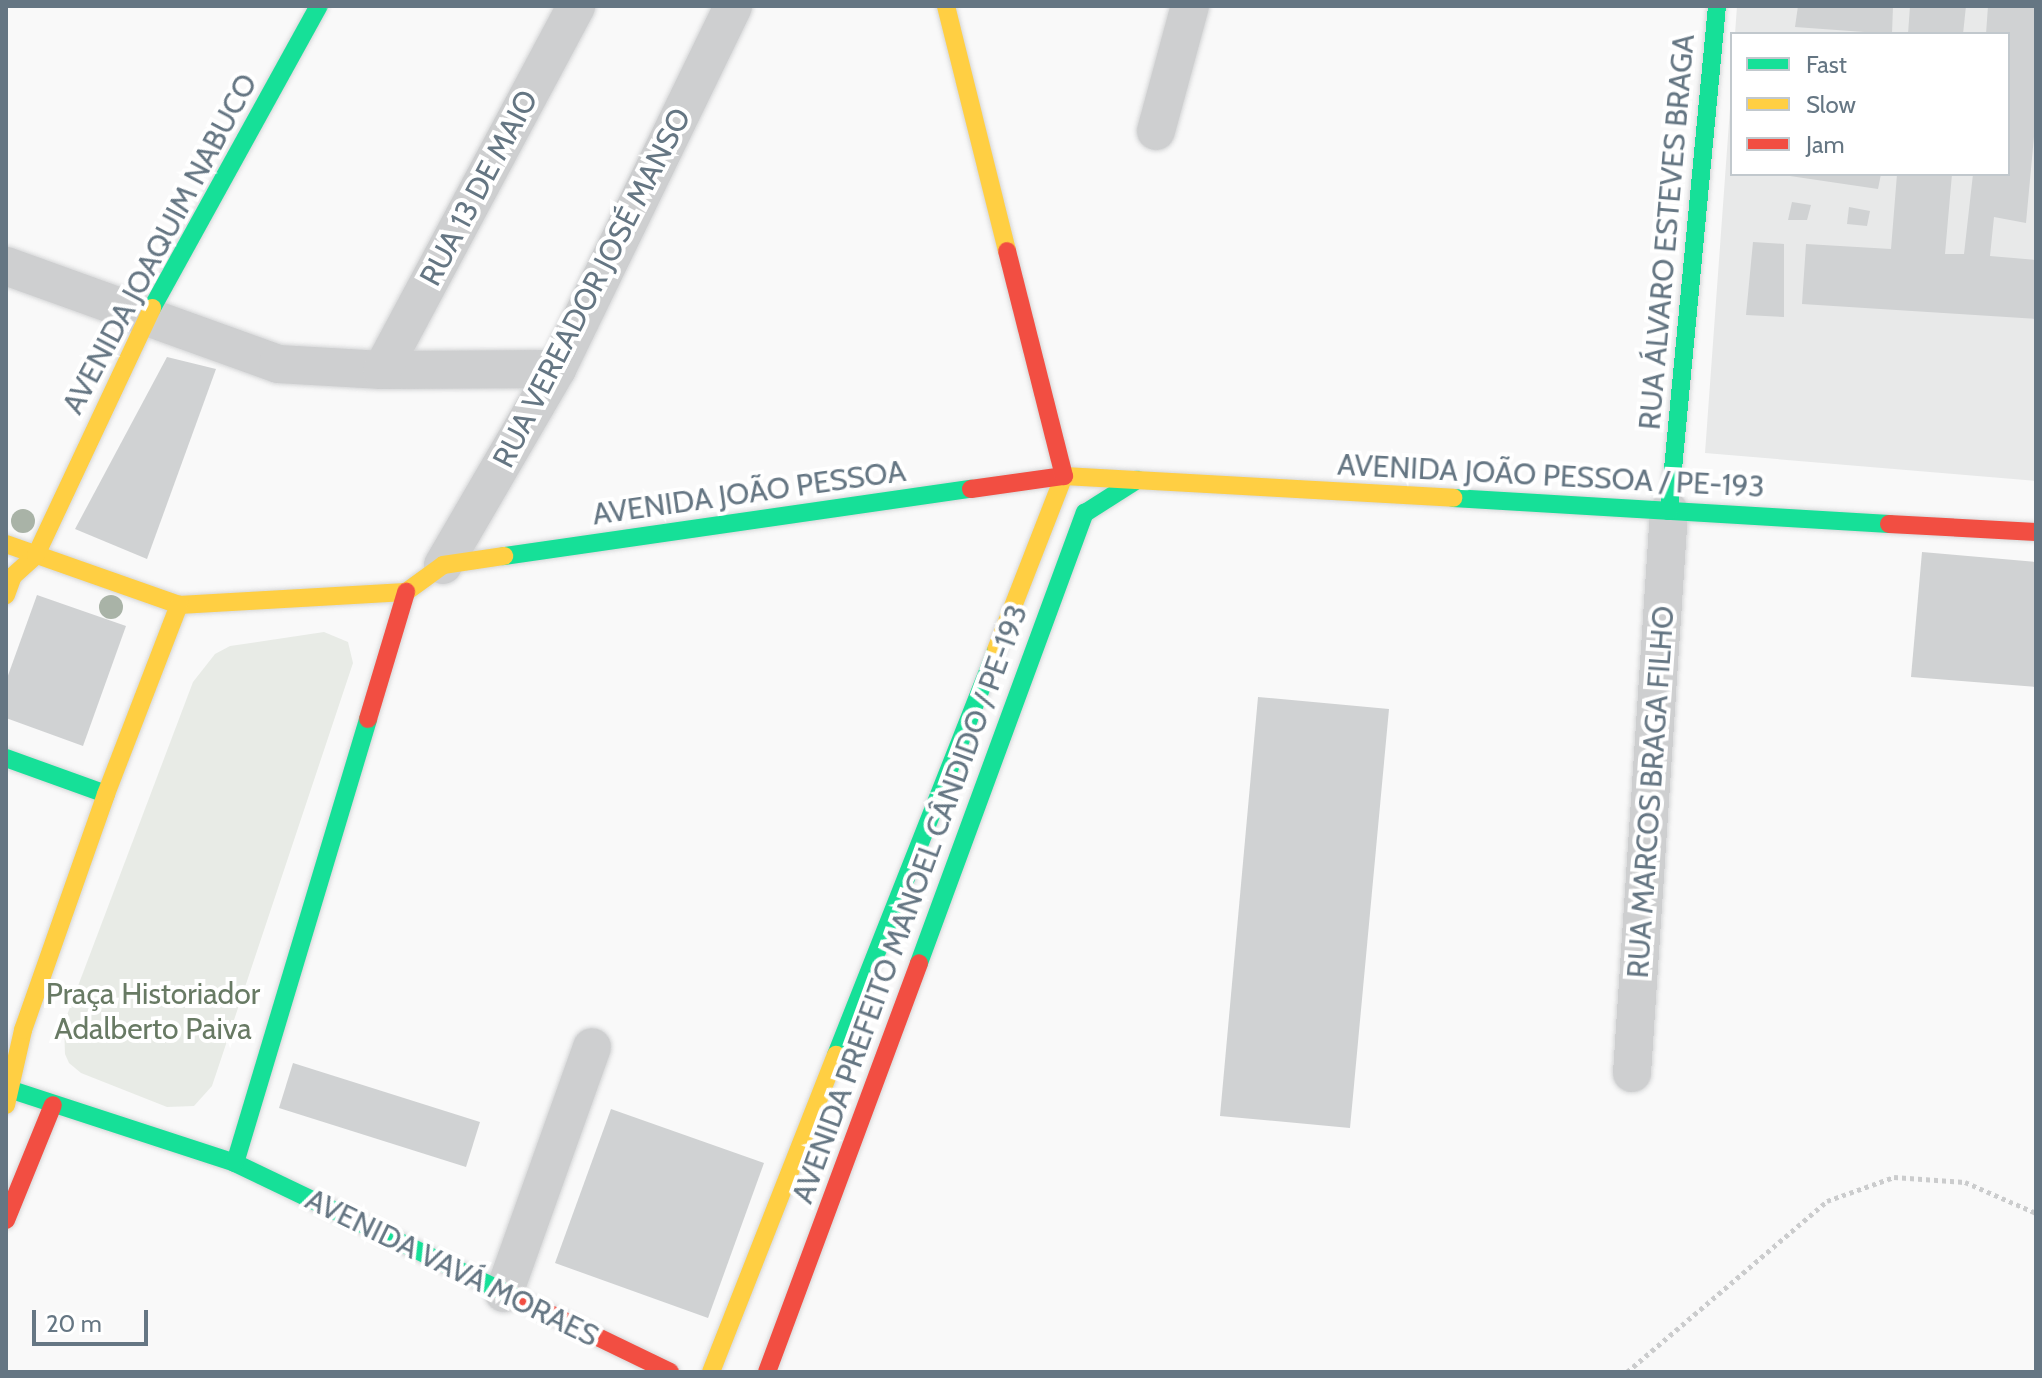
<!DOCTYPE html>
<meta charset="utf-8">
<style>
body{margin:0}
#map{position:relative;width:2042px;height:1378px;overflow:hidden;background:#f9f9f9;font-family:Cabin,sans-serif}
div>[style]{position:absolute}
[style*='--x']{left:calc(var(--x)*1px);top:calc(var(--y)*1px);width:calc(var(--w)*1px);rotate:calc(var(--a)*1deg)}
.built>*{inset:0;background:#e8e9e9}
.green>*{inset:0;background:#e8ebe6}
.building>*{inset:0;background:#d0d2d3}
.path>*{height:5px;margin-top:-2.5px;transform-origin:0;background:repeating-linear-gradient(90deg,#cbcccd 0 4px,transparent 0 8px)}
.roads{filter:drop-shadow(0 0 2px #d5d6d7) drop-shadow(0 0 2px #d5d6d7)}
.street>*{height:38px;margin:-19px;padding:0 19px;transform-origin:19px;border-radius:19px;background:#cecfd0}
.fast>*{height:18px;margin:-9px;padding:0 9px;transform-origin:9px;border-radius:9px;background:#16e098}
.slow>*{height:18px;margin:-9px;padding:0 9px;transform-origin:9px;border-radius:9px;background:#ffcf43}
.jam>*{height:18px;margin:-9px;padding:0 9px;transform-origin:9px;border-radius:9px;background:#f24e42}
.trees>*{width:24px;height:24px;margin:-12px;border-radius:50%;background:#a9b3a7}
span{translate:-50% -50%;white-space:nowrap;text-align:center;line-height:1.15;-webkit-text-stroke:8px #fff;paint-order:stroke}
.street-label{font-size:30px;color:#657683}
.park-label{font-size:30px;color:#687a64}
.frame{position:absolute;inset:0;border:8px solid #657683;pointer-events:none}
.legend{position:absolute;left:1730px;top:32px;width:280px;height:144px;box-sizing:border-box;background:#fff;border:2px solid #c1c8cd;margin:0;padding:10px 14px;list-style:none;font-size:24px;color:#657683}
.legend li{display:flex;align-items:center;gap:16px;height:40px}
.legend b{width:40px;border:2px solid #c1c8cd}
.scale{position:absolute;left:32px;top:1310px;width:116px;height:36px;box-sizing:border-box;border:4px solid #657683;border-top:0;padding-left:10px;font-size:24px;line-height:28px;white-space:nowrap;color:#657683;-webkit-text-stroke:6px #fff;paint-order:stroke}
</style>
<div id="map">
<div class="built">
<i style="clip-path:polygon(1737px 6px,2036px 6px,2036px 481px,1705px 453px,1732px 81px,1732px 174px,2008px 174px,2008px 34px,1735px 34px)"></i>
</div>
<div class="green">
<i style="clip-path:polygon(324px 632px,348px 642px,353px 663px,212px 1086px,194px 1106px,167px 1107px,81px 1073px,69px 1063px,65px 1054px,64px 1023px,193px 682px,215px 654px,230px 646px)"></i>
</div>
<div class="building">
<i style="clip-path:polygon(1798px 6px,1893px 6px,1892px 34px,1795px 27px)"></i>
<i style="clip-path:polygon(1910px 6px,1966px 6px,1963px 34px,1908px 34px)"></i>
<i style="clip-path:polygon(1988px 6px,2036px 6px,2036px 115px,2026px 223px,1994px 217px,1990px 256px,2036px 260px,2036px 319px,1802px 304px,1806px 244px,1891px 249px,1897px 174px,1952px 174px,1945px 254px,1964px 254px,1973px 174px,2008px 174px,2008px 34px,1986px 34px)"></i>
<i style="clip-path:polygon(1777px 174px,1881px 174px,1878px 189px)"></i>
<i style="clip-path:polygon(1792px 202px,1811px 205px,1807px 220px,1788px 220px)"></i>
<i style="clip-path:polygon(1849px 207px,1870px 211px,1867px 226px,1847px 224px)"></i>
<i style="clip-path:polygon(1753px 242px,1784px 244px,1784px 317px,1746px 315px)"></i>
<i style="clip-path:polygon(167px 357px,216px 369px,147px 559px,75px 529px)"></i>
<i style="clip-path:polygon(1922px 552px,2036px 562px,2036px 687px,1911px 677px)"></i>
<i style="clip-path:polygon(37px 595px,126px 626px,83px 746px,6px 718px,6px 681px)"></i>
<i style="clip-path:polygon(1258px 697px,1389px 709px,1350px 1128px,1220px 1116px)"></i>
<i style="clip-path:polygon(293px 1063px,480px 1122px,466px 1167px,279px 1108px)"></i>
<i style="clip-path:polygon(611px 1109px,764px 1163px,708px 1318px,555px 1263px)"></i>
</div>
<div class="path">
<i style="--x:1627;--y:1372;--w:263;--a:-40.5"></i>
<i style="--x:1827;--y:1201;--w:71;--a:-19.7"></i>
<i style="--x:1894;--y:1177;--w:71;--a:4"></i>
<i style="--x:1965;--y:1182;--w:77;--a:23.6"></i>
</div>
<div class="roads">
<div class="street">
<i style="--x:1156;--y:131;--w:130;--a:-74.8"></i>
<i style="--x:6;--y:266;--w:289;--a:19.8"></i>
<i style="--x:278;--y:364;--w:104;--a:3.3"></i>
<i style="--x:382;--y:370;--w:175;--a:-0.3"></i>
<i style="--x:382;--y:370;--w:412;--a:-61.9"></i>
<i style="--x:443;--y:565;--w:227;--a:-59.8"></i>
<i style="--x:557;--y:369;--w:403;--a:-64.1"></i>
<i style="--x:1632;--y:1073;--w:563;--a:-86.23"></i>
<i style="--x:504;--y:1293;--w:261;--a:-70.3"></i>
</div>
<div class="fast">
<i style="--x:152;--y:308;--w:345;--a:-61.1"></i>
<i style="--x:1453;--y:498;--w:437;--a:3.4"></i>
<i style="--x:1669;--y:511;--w:507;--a:-84.57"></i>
<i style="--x:504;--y:556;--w:472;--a:-8.2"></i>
<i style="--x:6;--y:758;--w:106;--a:19.8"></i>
<i style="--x:919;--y:963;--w:480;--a:-69.8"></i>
<i style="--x:1085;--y:513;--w:62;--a:-32.4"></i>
<i style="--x:836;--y:1055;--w:435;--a:-68.4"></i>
<i style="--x:12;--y:1090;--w:235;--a:18.1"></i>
<i style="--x:235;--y:1163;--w:313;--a:25.6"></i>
<i style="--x:235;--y:1163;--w:463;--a:-73.3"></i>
</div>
<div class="slow">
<i style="--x:946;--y:6;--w:252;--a:76"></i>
<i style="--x:6;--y:544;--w:183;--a:19.4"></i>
<i style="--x:179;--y:605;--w:227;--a:-3.3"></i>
<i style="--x:406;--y:592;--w:46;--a:-36.1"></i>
<i style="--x:443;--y:565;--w:62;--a:-8.4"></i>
<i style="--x:6;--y:595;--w:20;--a:-70"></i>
<i style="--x:13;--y:576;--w:31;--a:-42"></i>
<i style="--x:36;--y:555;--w:273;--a:-64.8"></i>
<i style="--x:996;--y:650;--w:187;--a:-68.7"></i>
<i style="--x:1064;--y:476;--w:390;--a:3.2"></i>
<i style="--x:6;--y:1105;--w:77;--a:-77.2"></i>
<i style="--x:23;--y:1030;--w:250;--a:-70.6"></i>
<i style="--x:106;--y:794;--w:203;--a:-68.9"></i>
<i style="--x:711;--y:1372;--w:341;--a:-68.5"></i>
</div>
<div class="jam">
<i style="--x:971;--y:489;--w:94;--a:-8"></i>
<i style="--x:1064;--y:476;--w:232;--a:-104.2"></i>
<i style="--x:1889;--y:524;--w:147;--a:3.1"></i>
<i style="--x:368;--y:719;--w:133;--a:-73.3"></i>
<i style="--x:6;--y:1220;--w:124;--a:-67.8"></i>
<i style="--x:517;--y:1298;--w:170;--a:25.8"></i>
<i style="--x:767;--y:1372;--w:436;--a:-69.6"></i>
</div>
</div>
<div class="trees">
<i style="left:23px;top:521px"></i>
<i style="left:111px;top:607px"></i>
</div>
<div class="street-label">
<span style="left:479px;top:188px;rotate:-62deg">RUA 13 DE MAIO</span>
<span style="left:1667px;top:232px;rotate:-85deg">RUA ÁLVARO ESTEVES BRAGA</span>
<span style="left:160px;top:244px;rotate:-62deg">AVENIDA JOAQUIM NABUCO</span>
<span style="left:592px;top:288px;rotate:-63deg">RUA VEREADOR JOSÉ MANSO</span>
<span style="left:1551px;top:476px;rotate:3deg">AVENIDA JOÃO PESSOA / PE-193</span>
<span style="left:749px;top:493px;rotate:-8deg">AVENIDA JOÃO PESSOA</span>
<span style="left:1651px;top:792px;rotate:-86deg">RUA MARCOS BRAGA FILHO</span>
<span style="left:910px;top:904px;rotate:-70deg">AVENIDA PREFEITO MANOEL CÂNDIDO / PE-193</span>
<span style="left:452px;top:1268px;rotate:26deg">AVENIDA VAVÁ MORAES</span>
</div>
<div class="park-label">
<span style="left:153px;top:1011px">Praça Historiador<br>Adalberto Paiva</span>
</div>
<div class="frame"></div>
<ul class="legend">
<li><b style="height:10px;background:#16e098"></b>Fast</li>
<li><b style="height:10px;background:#ffcf43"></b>Slow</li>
<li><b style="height:10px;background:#f24e42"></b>Jam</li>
</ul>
<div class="scale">20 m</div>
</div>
